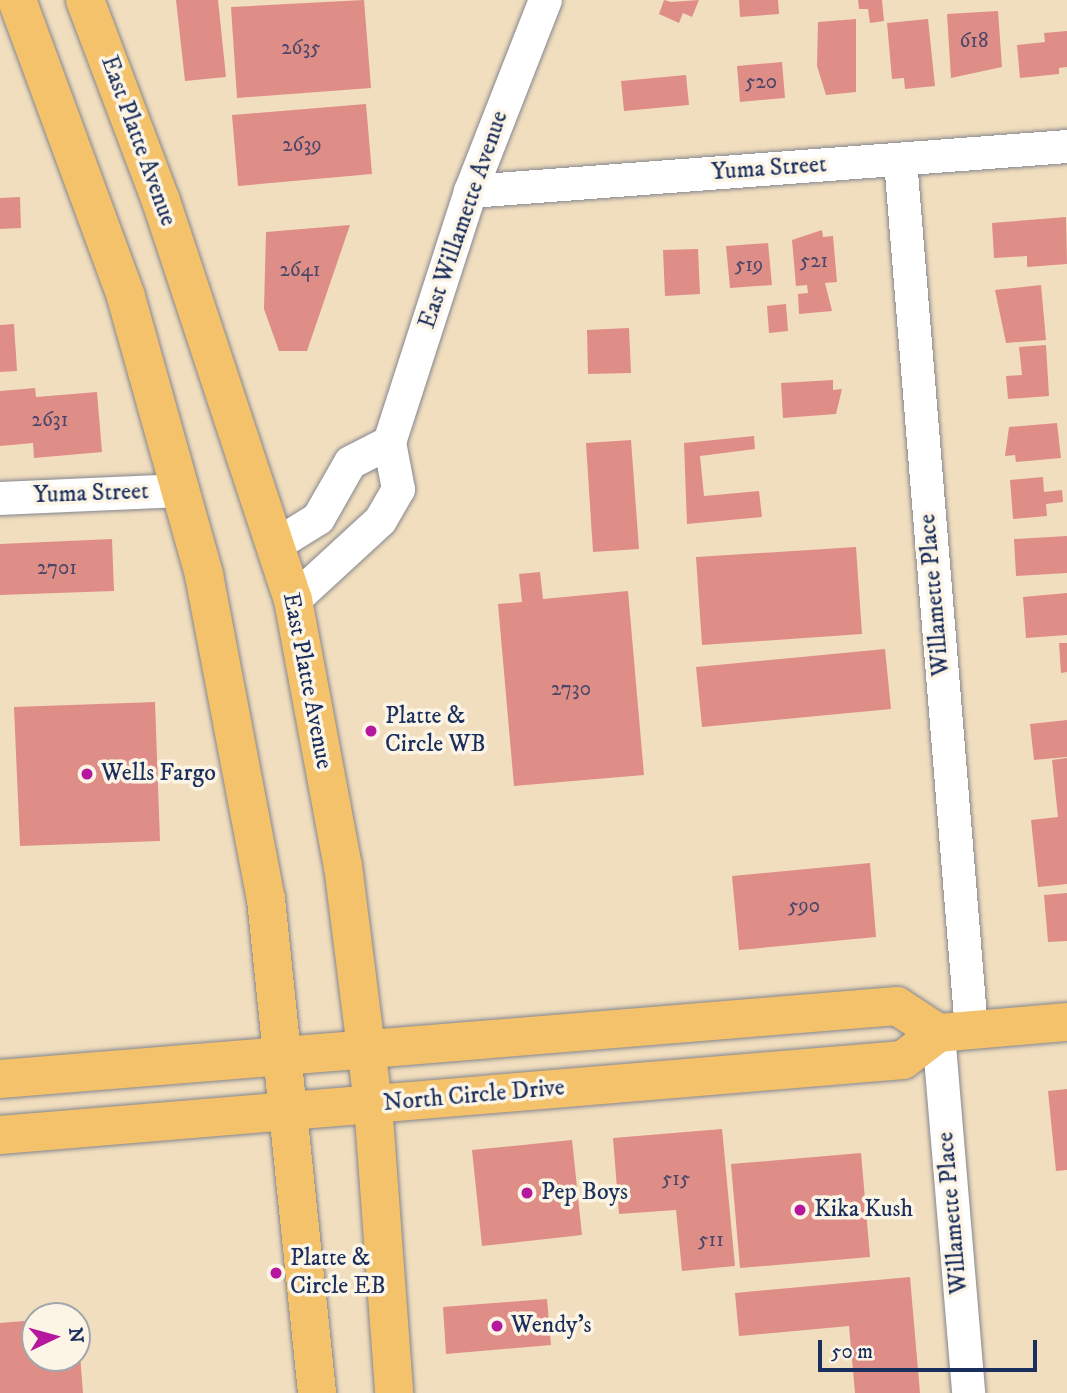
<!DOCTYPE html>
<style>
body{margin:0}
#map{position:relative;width:1067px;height:1393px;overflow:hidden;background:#f1debe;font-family:"IM FELL DW Pica",serif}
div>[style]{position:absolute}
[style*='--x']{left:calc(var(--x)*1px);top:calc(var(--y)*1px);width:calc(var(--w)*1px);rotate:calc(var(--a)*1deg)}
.building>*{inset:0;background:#df8e87}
.roads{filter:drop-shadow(0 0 2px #86868e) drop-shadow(0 0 2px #86868e)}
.minor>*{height:33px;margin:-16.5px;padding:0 16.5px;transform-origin:16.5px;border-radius:16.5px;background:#fff}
.major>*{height:38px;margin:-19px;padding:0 19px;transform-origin:19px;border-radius:19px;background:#f4c26a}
.dots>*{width:19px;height:19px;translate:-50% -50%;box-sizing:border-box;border:4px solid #fcf5e5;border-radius:50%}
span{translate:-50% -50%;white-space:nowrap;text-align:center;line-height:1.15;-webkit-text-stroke:7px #fcf5e5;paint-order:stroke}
.number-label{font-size:21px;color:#4c4768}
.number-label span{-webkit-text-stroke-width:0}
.street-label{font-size:24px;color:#1b2f5e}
.poi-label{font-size:24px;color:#1b2f5e}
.left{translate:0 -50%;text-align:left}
.north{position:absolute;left:21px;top:1302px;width:70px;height:70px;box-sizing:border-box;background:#fcf5e5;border:2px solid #a2a6af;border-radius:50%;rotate:85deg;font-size:19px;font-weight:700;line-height:28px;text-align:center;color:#1b2f5e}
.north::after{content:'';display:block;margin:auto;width:24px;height:32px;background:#b5179e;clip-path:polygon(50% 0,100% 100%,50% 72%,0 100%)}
.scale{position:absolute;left:818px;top:1340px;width:219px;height:32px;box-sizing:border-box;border:4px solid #1b2f5e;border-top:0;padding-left:9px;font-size:21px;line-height:24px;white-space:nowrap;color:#1b2f5e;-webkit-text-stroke:5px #fcf5e5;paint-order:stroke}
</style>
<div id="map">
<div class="building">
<i style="clip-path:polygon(176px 0,218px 0,226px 77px,185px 81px)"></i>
<i style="clip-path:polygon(364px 0,371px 88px,237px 98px,231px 7px)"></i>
<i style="clip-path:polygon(664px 0,671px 2px,699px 0,692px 17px,683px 13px,679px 23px,659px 14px)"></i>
<i style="clip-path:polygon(739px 0,778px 0,779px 14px,740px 17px)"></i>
<i style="clip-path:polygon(858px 0,882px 0,884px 21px,870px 23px,868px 9px,859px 9px)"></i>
<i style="clip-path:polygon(998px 11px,1002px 67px,951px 78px,947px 14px)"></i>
<i style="clip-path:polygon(856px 19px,856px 92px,826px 95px,817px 66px,818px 22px)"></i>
<i style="clip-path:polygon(928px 19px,935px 86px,905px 89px,904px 78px,892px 79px,887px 23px)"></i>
<i style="clip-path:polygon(1067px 31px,1067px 67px,1059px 68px,1059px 74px,1020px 78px,1017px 45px,1045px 42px,1044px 33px)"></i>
<i style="clip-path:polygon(782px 62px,785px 98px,740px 102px,737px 66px)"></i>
<i style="clip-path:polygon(686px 75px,689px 105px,624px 111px,621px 81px)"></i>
<i style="clip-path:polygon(366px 104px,372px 174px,238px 186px,232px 115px)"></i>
<i style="clip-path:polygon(20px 197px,21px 228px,0 229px,0 198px)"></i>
<i style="clip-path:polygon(1066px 217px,1067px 264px,1027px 267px,1027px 256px,994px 258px,992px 223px)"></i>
<i style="clip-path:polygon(350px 225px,307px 351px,279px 351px,264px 309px,266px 232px)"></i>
<i style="clip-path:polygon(822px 230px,823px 237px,833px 236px,837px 282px,825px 283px,832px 311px,799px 314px,798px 294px,808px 293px,807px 285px,796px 286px,792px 240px)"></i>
<i style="clip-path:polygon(768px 243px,772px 285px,730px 288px,726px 246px)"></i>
<i style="clip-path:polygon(698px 249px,700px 294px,665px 296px,663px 250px)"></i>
<i style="clip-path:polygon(1041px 285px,1046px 340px,1006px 343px,995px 290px)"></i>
<i style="clip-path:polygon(786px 304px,788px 331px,769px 333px,767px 306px)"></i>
<i style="clip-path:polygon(14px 324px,17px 371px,0 372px,0 325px)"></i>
<i style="clip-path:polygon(629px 328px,631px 373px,588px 374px,587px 330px)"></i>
<i style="clip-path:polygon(1046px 345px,1049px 396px,1008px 399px,1006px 376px,1022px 375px,1019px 347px)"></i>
<i style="clip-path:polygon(833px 380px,833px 390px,842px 389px,836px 414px,783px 418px,781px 383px)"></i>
<i style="clip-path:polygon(35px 388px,36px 397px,97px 392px,102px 452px,34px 458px,33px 443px,0 446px,0 391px)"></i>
<i style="clip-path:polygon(1057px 423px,1061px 458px,1016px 462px,1015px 455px,1005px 456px,1009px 427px)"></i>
<i style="clip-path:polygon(754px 436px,755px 449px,700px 456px,704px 496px,759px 491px,762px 517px,687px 524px,684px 443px)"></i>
<i style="clip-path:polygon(631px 440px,639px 549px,593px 552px,586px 443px)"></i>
<i style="clip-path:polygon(1043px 477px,1044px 492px,1062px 490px,1063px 502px,1046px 504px,1047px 516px,1013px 519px,1010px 480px)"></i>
<i style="clip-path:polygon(1067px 536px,1067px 573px,1016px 576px,1014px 539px)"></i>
<i style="clip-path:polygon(112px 539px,114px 591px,0 595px,0 544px)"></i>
<i style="clip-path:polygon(856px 547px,862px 634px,702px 645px,696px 557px)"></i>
<i style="clip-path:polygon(540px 572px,543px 599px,628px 591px,644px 775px,514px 786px,498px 604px,522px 602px,519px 574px)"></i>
<i style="clip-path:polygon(1067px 593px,1067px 635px,1026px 638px,1023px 597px)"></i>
<i style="clip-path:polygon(1059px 643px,1067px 643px,1067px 672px,1061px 673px)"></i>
<i style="clip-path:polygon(885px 649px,891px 709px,702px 727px,696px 667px)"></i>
<i style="clip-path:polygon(155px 702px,160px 841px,20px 846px,14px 707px)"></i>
<i style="clip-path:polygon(1067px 720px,1067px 757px,1034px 760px,1030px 724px)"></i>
<i style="clip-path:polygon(1067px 758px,1067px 884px,1038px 887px,1031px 820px,1058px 817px,1052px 760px)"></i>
<i style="clip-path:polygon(870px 863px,876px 937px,739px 950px,732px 876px)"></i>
<i style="clip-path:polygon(1067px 893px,1067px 941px,1048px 942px,1044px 895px)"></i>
<i style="clip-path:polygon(1067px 1089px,1067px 1170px,1056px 1171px,1048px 1091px)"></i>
<i style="clip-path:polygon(722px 1129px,735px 1266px,682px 1271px,676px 1210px,619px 1214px,613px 1138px)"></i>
<i style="clip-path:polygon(572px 1140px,582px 1235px,482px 1246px,472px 1150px)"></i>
<i style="clip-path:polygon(861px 1153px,870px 1257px,740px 1268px,731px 1164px)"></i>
<i style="clip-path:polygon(910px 1277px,920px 1393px,855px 1393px,849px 1326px,739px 1336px,735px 1293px)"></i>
<i style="clip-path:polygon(547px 1299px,551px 1345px,446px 1354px,443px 1307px)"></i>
<i style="clip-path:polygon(35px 1320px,35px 1358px,77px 1358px,77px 1324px,86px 1332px,79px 1342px,83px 1393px,0 1393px,0 1323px)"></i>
</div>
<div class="roads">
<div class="minor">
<i style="--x:900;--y:160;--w:873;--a:85.33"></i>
<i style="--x:470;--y:191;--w:599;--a:-4.31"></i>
<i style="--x:0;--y:498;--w:182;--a:-2.5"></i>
<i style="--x:276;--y:544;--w:49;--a:-31.8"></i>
<i style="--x:318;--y:518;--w:64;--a:-60.3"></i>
<i style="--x:350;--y:462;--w:44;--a:-27.1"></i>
<i style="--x:293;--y:600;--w:118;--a:-42.6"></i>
<i style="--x:380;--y:520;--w:36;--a:-60"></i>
<i style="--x:398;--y:489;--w:48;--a:-100.8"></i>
<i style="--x:389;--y:442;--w:264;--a:-72.1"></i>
<i style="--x:470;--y:191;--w:205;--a:-68.6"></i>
<i style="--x:938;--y:1033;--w:361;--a:85.2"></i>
</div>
<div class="major">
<i style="--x:17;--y:0;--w:316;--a:69.8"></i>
<i style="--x:126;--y:297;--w:289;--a:74.3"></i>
<i style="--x:204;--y:575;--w:330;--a:79.2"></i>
<i style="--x:266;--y:899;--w:497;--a:84.1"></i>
<i style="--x:85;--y:0;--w:215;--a:69.3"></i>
<i style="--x:161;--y:201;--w:420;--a:71.7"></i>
<i style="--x:293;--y:600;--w:271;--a:79.4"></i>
<i style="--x:343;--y:866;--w:240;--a:82.8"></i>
<i style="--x:373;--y:1104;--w:290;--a:85.8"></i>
<i style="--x:0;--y:1079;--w:900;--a:-4.65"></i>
<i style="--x:897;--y:1006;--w:49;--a:33.4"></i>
<i style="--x:0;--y:1135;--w:906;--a:-4.75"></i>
<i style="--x:903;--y:1060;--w:44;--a:-37.6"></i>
<i style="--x:938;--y:1033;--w:129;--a:-4.9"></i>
</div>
</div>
<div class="dots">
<i style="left:371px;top:731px;background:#b5179e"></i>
<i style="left:87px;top:774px;background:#b5179e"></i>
<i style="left:527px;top:1193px;background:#b5179e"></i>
<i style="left:800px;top:1210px;background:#b5179e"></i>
<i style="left:276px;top:1273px;background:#b5179e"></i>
<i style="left:497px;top:1326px;background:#b5179e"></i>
</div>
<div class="number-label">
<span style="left:974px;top:41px">618</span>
<span style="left:301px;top:48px">2635</span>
<span style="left:761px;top:82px">520</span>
<span style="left:302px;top:145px">2639</span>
<span style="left:814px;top:261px">521</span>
<span style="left:749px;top:265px">519</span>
<span style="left:300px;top:270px">2641</span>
<span style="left:50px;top:420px">2631</span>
<span style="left:57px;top:568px">2701</span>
<span style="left:571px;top:689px">2730</span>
<span style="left:804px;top:906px">590</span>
<span style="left:676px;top:1179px">515</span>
<span style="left:711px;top:1240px">511</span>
</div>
<div class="street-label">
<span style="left:138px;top:141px;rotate:70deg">East Platte Avenue</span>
<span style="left:769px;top:169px;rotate:-4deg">Yuma Street</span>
<span style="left:464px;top:220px;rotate:-71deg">East Willamette Avenue</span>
<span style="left:91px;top:494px;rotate:-2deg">Yuma Street</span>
<span style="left:935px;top:595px;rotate:-95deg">Willamette Place</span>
<span style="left:307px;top:681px;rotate:79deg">East Platte Avenue</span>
<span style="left:474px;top:1096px;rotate:-5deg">North Circle Drive</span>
<span style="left:953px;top:1213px;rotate:-95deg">Willamette Place</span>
</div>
<div class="poi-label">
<span class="left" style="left:385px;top:731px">Platte &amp;<br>Circle WB</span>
<span class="left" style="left:101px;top:774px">Wells Fargo</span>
<span class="left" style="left:541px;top:1193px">Pep Boys</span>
<span class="left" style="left:814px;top:1210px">Kika Kush</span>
<span class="left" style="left:290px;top:1273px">Platte &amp;<br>Circle EB</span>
<span class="left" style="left:511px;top:1326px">Wendy's</span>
</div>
<div class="north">N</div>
<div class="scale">50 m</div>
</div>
